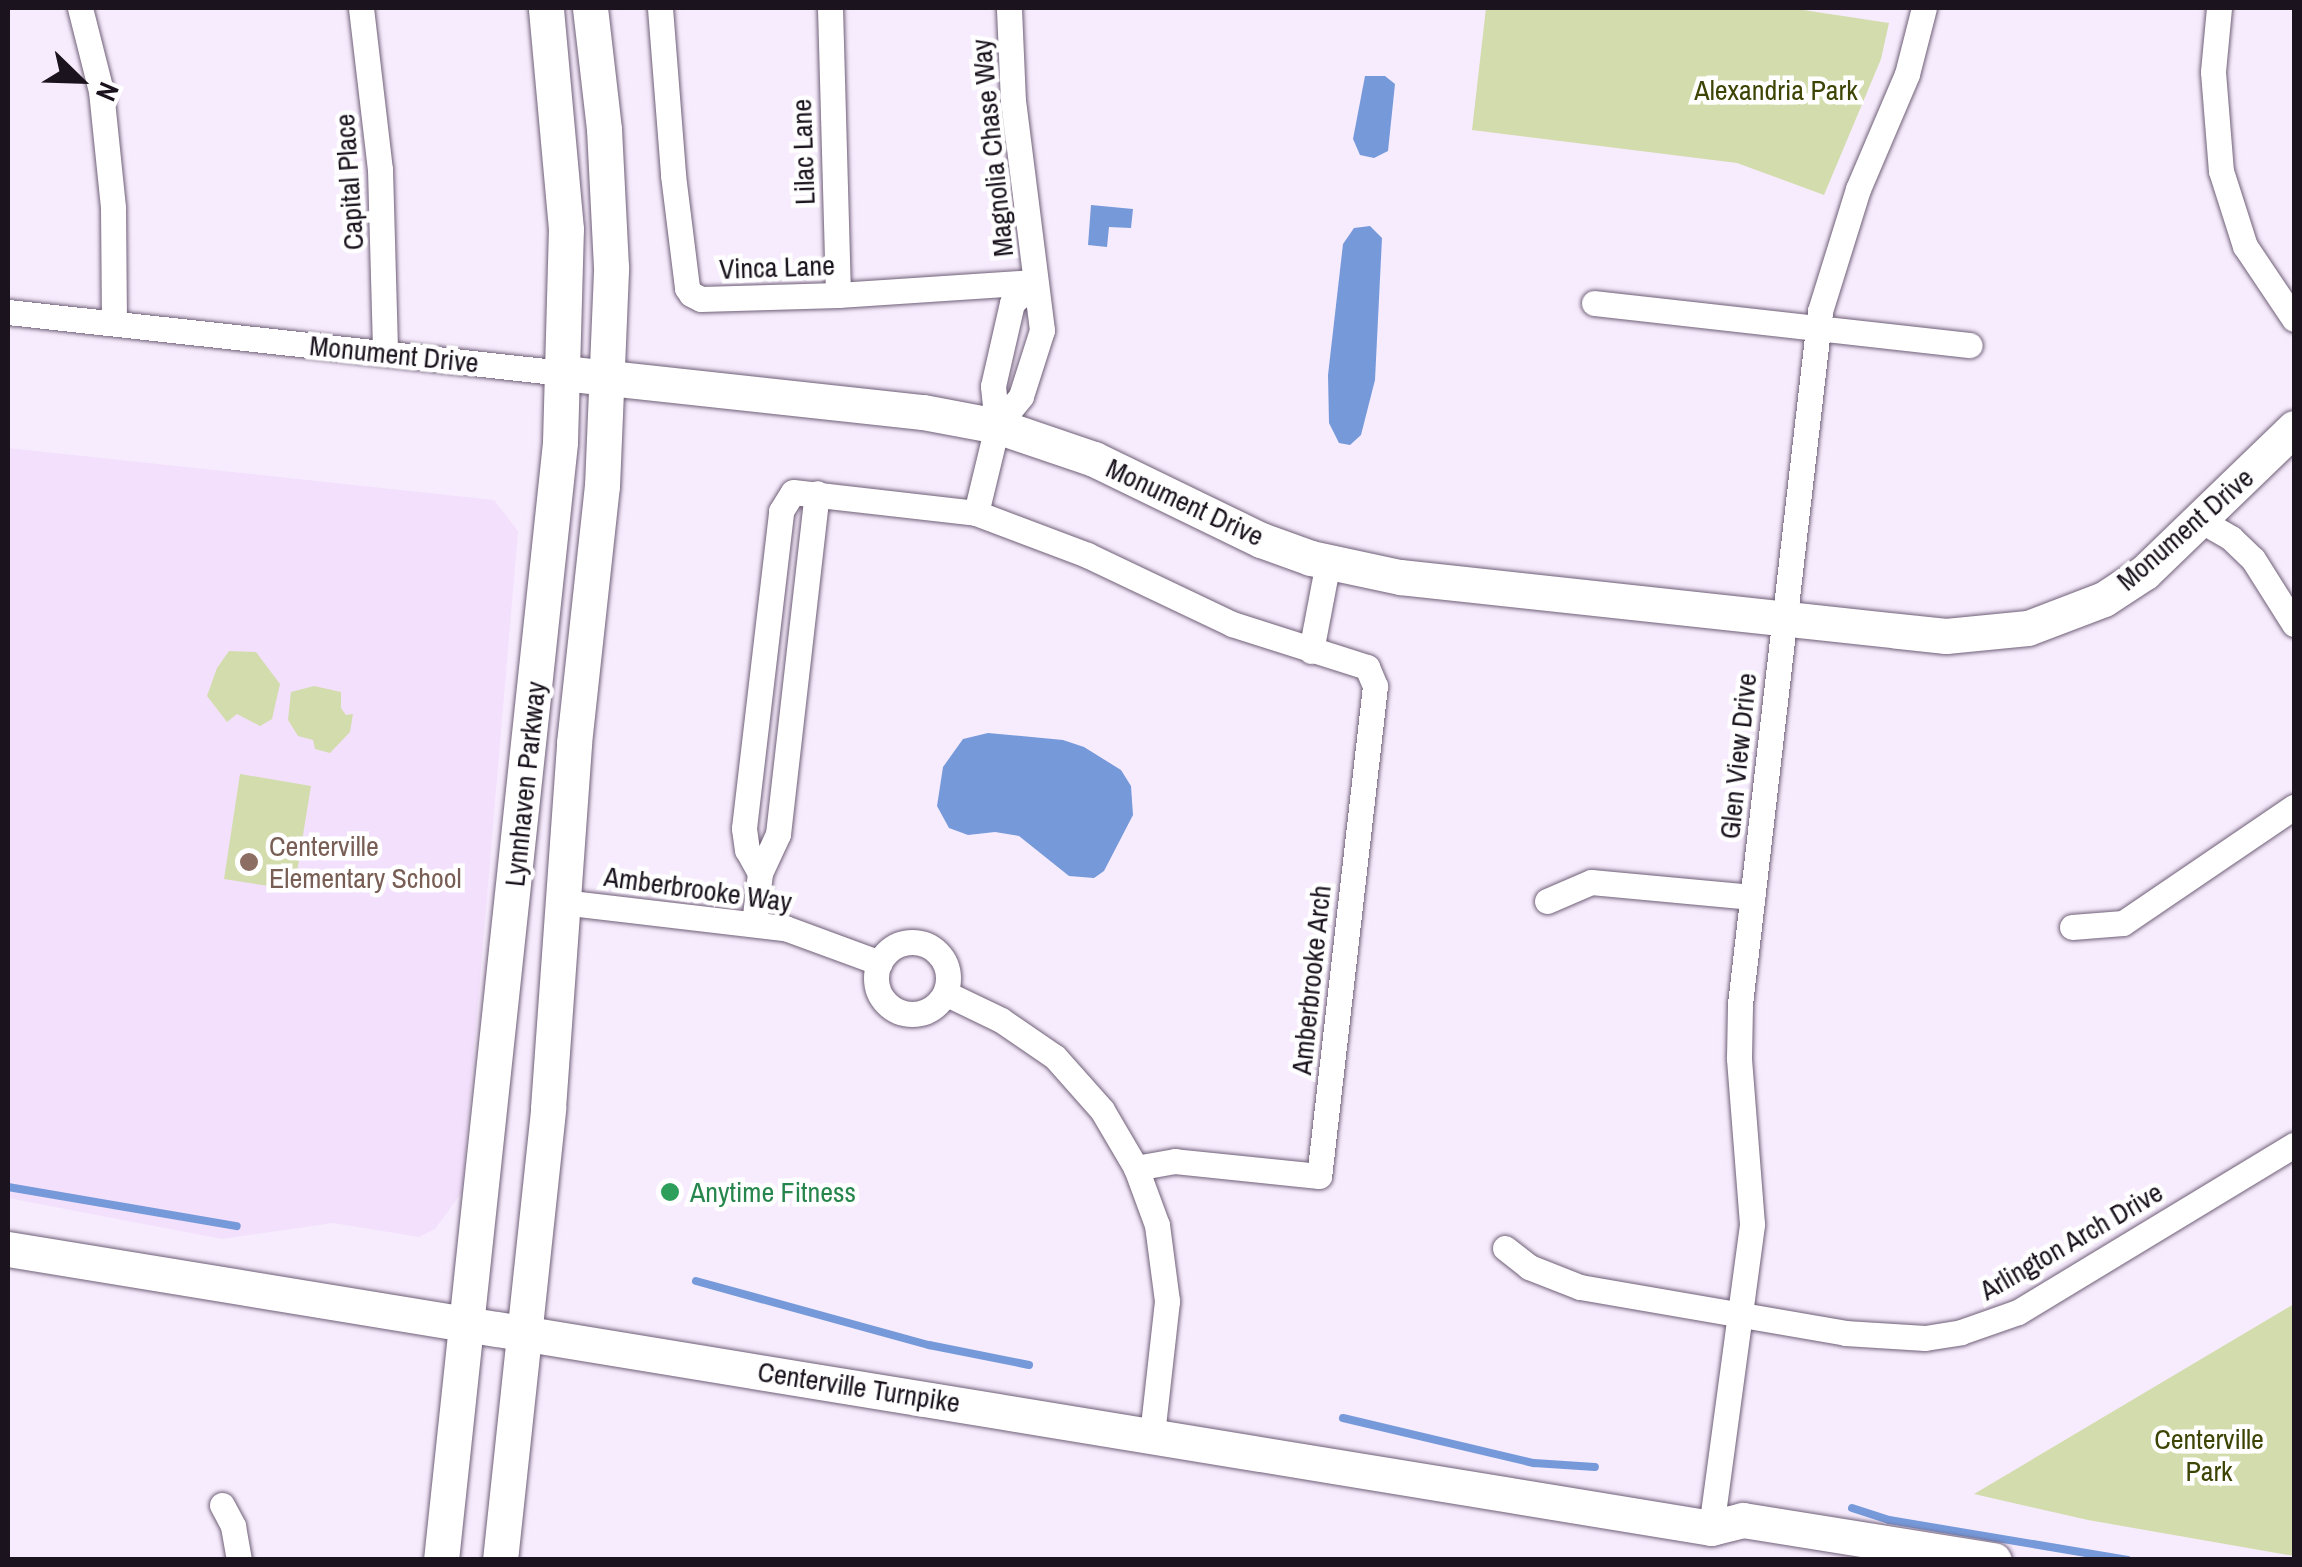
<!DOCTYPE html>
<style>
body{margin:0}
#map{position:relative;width:2302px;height:1567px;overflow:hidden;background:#f7ecfd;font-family:"Archivo Narrow",sans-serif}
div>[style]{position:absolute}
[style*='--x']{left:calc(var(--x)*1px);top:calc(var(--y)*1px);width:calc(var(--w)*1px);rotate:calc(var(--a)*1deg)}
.built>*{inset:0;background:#f3e0fc}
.green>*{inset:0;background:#d3dcac}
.water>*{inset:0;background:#7699da}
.stream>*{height:8px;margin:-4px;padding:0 4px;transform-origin:4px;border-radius:4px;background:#7699da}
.roads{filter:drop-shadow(0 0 2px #6f5f77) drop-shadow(0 0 2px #6f5f77)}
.street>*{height:25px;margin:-12.5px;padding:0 12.5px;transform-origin:12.5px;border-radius:12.5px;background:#fff}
.street>.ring{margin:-12.5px;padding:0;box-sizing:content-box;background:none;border:25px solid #fff;border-radius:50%}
.secondary>*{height:35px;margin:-17.5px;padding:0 17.5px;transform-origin:17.5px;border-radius:17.5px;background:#fff}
.dots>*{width:28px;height:28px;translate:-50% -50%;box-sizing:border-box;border:5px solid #fff;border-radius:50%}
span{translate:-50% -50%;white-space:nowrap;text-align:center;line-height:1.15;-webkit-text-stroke:9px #fff;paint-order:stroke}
.park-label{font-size:28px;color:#3e4404}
.street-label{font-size:28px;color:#1b141e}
.education-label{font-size:28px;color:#785e54}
.left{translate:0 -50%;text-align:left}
.leisure-label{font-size:28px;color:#27864d}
.frame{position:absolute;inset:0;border:10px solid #1b141e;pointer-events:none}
.north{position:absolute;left:30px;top:30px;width:100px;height:100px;-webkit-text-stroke:8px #fff;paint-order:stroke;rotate:113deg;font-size:28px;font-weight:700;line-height:40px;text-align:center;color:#1b141e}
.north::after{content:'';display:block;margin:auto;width:35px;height:45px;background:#1b141e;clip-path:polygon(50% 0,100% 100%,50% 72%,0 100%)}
</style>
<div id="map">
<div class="built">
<i style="clip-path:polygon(8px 448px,494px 500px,518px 531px,462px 1192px,435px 1229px,419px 1237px,333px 1223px,222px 1239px,8px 1198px)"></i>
</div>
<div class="green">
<i style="clip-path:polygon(1486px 8px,1790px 8px,1889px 23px,1881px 59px,1824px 195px,1737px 163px,1472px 130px)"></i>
<i style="clip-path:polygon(229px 651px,256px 652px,280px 684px,272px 719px,260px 726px,237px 714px,227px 722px,207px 696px,217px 668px)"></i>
<i style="clip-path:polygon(314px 686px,341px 692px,341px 708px,346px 715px,353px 714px,350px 732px,330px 753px,315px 749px,313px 740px,298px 736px,288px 720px,291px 692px)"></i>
<i style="clip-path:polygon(240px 774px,311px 786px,294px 890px,224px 879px)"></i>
<i style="clip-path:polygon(2294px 1304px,2294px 1556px,2088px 1520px,1974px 1494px)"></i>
</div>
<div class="water">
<i style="clip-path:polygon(1365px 76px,1385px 76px,1395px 84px,1388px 151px,1374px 158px,1360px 155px,1353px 139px)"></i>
<i style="clip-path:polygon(1091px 205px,1133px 209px,1131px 228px,1109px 227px,1107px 247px,1088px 245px)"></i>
<i style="clip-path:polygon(1370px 226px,1382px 238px,1375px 380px,1361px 435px,1350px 445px,1339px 443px,1329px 423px,1328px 375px,1343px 244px,1354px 228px)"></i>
<i style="clip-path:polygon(988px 733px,1063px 740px,1084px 747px,1121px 770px,1131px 786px,1133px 815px,1104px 871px,1094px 878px,1069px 876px,1019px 836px,995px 832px,968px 835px,949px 828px,937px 806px,943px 767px,963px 739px)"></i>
</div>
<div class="stream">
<i style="--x:8;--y:1187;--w:232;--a:9.7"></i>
<i style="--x:696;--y:1281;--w:242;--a:15.4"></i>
<i style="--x:929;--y:1345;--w:102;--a:11.3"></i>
<i style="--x:1343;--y:1418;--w:196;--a:13.3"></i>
<i style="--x:1534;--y:1463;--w:61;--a:3.8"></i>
<i style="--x:1852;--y:1508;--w:39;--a:18"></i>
<i style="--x:1889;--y:1520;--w:242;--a:9.5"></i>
</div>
<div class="roads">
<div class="street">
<i style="--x:80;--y:8;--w:86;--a:75.8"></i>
<i style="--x:101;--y:91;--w:118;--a:84.1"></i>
<i style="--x:113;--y:208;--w:115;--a:89.5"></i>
<i style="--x:361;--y:8;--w:162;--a:83.3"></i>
<i style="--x:380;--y:169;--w:184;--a:88.4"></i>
<i style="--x:660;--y:8;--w:168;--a:85.5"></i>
<i style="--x:673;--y:175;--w:114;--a:82.9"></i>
<i style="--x:687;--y:288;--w:7;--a:56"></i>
<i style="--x:691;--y:294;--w:11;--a:27"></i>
<i style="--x:701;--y:299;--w:137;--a:-1.7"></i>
<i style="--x:838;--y:295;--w:197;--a:-3.8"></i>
<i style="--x:830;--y:8;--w:287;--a:88.4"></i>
<i style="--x:2219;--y:8;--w:64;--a:95.4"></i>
<i style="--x:2213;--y:72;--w:99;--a:85.4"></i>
<i style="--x:2221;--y:171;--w:79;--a:72.3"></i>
<i style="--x:2245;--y:246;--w:88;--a:56.1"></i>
<i style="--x:1594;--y:303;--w:378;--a:6.4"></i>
<i style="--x:8;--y:312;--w:558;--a:6.27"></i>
<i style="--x:997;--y:426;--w:38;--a:-51"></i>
<i style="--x:1021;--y:396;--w:69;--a:-72.3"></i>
<i style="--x:1042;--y:330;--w:231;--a:-97.2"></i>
<i style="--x:1013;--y:101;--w:93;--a:-92.5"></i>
<i style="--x:976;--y:513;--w:89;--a:-76.4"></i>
<i style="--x:997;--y:426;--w:40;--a:-95.7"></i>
<i style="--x:993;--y:386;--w:85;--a:-77.1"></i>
<i style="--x:1012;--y:303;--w:31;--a:-42"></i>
<i style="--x:2200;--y:520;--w:36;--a:30"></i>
<i style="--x:2231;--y:538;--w:30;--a:44"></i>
<i style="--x:2253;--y:559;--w:77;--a:57.8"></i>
<i style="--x:1311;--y:651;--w:91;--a:-79.2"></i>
<i style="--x:760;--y:873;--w:26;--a:-119"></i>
<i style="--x:747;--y:850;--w:22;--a:-98"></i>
<i style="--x:744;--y:828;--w:319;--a:-83.3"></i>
<i style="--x:781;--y:511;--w:22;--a:-58"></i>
<i style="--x:793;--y:492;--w:184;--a:6.5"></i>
<i style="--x:976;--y:513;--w:119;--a:20.7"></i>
<i style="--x:1087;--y:555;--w:161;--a:25.4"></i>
<i style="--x:1232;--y:624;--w:142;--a:17.7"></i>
<i style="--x:1367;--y:667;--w:21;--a:67"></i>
<i style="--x:1375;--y:686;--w:493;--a:96.5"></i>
<i style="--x:1319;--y:1176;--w:145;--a:-174.1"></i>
<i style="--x:1175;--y:1161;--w:40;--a:170"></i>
<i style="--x:1547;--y:901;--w:48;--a:-23.4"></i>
<i style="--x:1591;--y:882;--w:162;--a:5.3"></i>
<i style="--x:562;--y:902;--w:225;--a:6.7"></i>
<i style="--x:785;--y:928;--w:101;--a:20.2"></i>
<i style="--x:754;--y:924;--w:51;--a:-83.3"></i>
<i style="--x:760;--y:873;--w:43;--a:-65.2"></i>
<i style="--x:778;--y:834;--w:343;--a:-83.5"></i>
<i style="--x:2072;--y:927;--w:51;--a:-4.5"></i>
<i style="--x:2123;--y:923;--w:207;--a:-34.2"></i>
<i class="ring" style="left:876px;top:942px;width:47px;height:47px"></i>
<i style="--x:945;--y:993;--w:62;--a:25.7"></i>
<i style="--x:1001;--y:1020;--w:65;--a:34.4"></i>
<i style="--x:1055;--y:1057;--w:71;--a:48.4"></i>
<i style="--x:1102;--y:1110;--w:67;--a:59.6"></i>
<i style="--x:1136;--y:1168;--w:61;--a:69.8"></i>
<i style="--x:1157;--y:1225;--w:77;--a:82.5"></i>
<i style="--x:1167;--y:1301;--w:135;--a:96.4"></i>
<i style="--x:1505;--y:1248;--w:31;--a:38"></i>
<i style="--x:1529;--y:1267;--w:55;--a:21.4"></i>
<i style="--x:1580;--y:1287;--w:269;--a:9.8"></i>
<i style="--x:1845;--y:1333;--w:80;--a:3.6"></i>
<i style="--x:1925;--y:1338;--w:36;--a:-9"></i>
<i style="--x:1961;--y:1332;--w:60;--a:-19.3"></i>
<i style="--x:2018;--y:1312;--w:323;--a:-31.2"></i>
<i style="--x:222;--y:1505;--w:24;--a:62"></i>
<i style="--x:233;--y:1526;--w:35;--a:80"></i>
<i style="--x:1711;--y:1528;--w:307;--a:-82.3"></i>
<i style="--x:1752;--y:1224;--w:167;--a:-94.5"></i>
<i style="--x:1739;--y:1058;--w:54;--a:-88.9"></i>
<i style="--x:1740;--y:1004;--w:698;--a:-83.41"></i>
<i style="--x:1820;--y:311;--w:128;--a:-72.7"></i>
<i style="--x:1858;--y:189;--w:125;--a:-66.9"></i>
<i style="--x:1907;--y:74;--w:68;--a:-75.6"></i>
</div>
<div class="secondary">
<i style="--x:563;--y:373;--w:362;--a:6.2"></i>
<i style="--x:923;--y:412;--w:75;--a:10.7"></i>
<i style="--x:997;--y:426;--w:102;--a:18.8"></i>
<i style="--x:1094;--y:459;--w:186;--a:25.9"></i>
<i style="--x:1261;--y:540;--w:53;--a:19.8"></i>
<i style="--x:1311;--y:558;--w:91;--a:12.1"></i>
<i style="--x:1400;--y:577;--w:549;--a:6.17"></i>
<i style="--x:1946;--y:636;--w:82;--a:-5.6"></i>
<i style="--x:2028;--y:628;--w:81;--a:-20.9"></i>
<i style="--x:2104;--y:599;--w:49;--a:-33.4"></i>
<i style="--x:2145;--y:572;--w:207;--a:-44"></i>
<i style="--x:8;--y:1249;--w:1726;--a:9.3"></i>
<i style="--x:1711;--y:1528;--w:33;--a:-14"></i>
<i style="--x:1743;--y:1520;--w:254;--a:9.1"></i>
<i style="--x:441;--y:1560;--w:1124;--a:-83.92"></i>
<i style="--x:560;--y:442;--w:213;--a:-88.4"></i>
<i style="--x:566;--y:229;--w:222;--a:-95.2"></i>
<i style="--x:500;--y:1560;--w:455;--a:-83.9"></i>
<i style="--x:548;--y:1108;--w:366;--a:-85.9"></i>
<i style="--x:574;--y:743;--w:259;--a:-83.8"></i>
<i style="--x:602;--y:486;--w:219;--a:-87.6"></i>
<i style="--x:611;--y:267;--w:138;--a:-92.9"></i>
<i style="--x:604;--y:129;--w:122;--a:-96.6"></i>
</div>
</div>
<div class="dots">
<i style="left:249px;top:862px;background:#8d6e63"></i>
<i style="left:670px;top:1192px;background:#2e9e5b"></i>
</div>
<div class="park-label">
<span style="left:1776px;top:90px">Alexandria Park</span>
<span style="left:2209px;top:1455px">Centerville<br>Park</span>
</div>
<div class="street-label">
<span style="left:992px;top:148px;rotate:-96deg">Magnolia Chase Way</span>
<span style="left:803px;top:152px;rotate:-92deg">Lilac Lane</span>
<span style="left:349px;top:182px;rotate:-94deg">Capital Place</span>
<span style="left:777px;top:267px;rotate:-2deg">Vinca Lane</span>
<span style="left:394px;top:354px;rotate:6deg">Monument Drive</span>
<span style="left:1185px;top:502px;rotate:25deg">Monument Drive</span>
<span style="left:2185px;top:529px;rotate:-41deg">Monument Drive</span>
<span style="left:1738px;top:756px;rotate:-84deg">Glen View Drive</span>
<span style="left:525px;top:784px;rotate:-84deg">Lynnhaven Parkway</span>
<span style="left:698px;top:889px;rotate:8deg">Amberbrooke Way</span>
<span style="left:1311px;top:980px;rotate:-84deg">Amberbrooke Arch</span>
<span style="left:2071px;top:1241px;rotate:-30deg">Arlington Arch Drive</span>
<span style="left:859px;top:1387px;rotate:9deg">Centerville Turnpike</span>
</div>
<div class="education-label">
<span class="left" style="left:269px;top:862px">Centerville<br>Elementary School</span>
</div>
<div class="leisure-label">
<span class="left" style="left:690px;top:1192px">Anytime Fitness</span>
</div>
<div class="frame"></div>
<div class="north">N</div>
</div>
